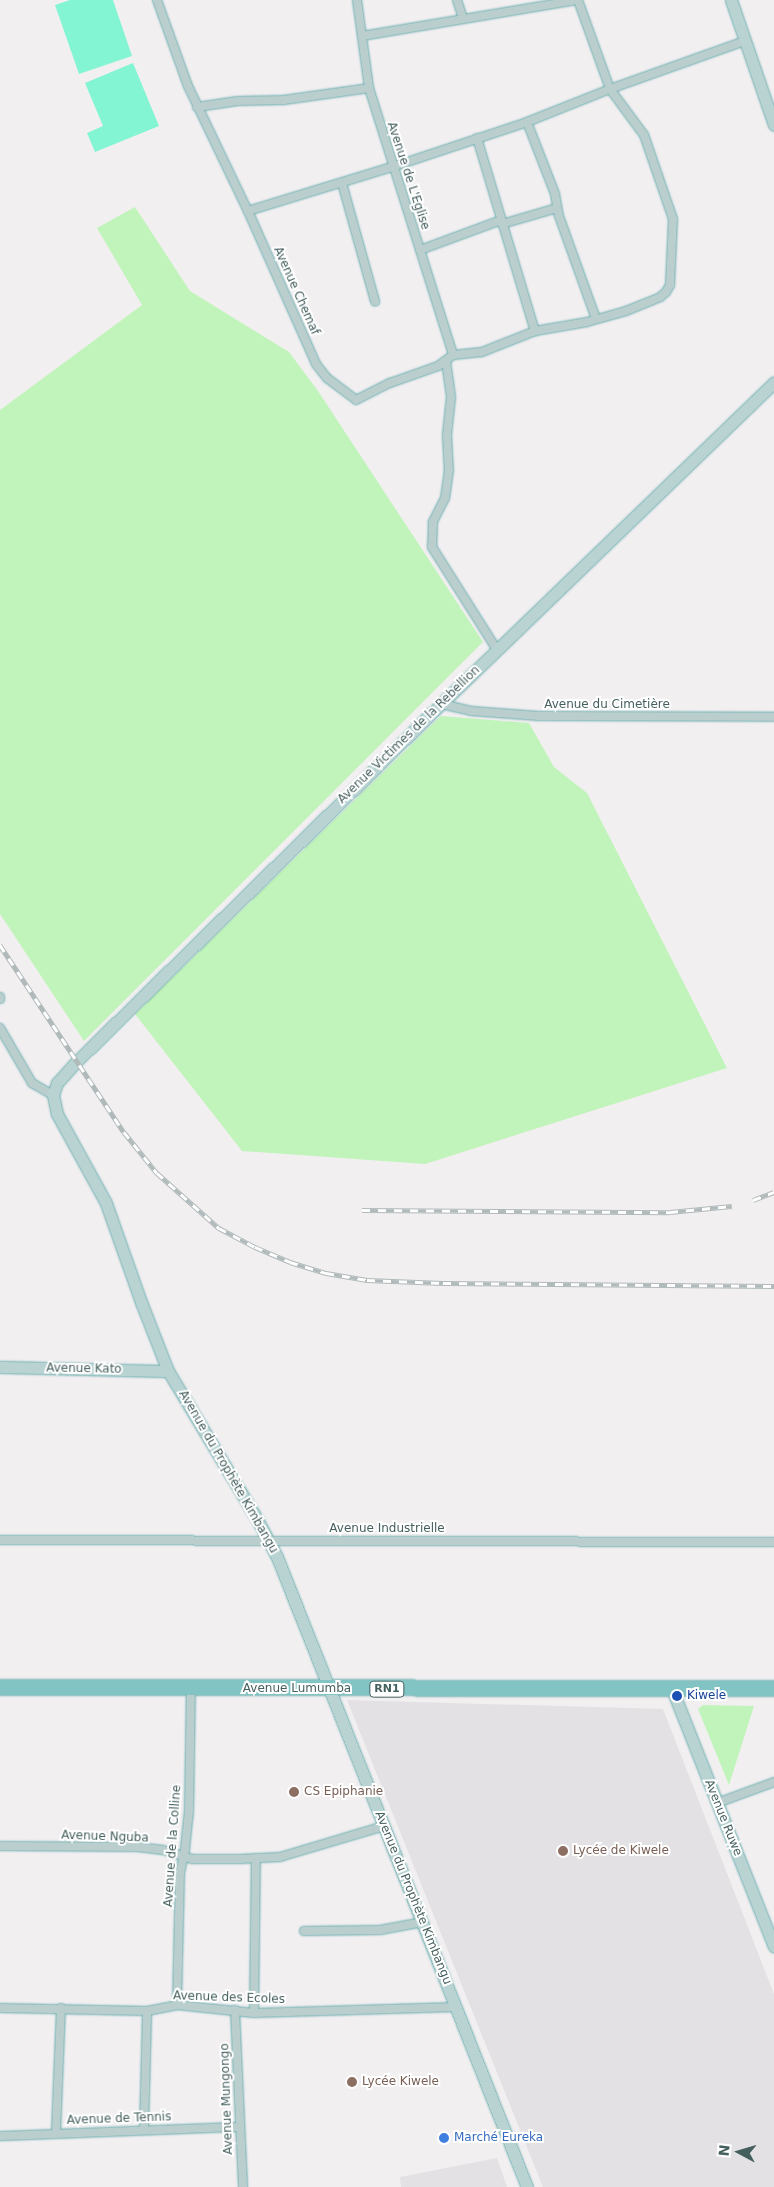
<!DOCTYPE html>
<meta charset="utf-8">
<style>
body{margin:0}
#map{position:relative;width:774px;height:2187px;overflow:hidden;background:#f2eff1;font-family:"DejaVu Sans",sans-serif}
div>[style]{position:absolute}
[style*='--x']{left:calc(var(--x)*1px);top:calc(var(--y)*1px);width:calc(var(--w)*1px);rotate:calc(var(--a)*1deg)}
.education>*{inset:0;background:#e3e1e3}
.green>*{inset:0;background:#c1f4ba}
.water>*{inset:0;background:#83f5d3}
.roads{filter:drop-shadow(0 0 1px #6daeaf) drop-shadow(0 0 1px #6daeaf)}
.street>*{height:8px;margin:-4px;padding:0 4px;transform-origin:4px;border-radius:4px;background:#b9cecd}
.secondary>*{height:11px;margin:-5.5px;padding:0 5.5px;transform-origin:5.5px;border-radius:5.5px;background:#b9d3d3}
.highway>*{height:15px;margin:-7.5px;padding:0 7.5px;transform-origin:7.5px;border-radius:7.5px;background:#82c3c3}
.rail>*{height:4.5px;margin-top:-2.25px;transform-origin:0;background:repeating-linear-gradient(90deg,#fff 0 8px,#b1babb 0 16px);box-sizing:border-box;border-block:1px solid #b1babb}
.dots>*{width:14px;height:14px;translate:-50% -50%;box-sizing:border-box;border:2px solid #fff;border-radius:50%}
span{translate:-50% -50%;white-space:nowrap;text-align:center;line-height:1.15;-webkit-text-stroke:4px #fff;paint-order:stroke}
.shield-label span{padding:1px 4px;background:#fff;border:1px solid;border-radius:4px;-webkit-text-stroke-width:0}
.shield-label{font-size:11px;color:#455f5e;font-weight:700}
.street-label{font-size:12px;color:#455f5e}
.transit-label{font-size:12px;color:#164399}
.left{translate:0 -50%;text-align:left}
.education-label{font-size:12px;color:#785e54}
.shop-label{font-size:12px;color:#366cbe}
.north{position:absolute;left:714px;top:2127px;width:50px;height:50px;-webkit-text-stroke:4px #fff;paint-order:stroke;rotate:276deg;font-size:14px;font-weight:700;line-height:20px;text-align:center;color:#455f5e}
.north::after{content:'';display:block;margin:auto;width:18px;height:22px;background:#455f5e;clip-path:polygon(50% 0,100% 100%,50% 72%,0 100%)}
</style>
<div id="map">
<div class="education">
<i style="clip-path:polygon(347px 1700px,663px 1709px,774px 1994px,774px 2187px,543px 2187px)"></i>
<i style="clip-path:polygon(497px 2158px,507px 2187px,401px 2187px,400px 2177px)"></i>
</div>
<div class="green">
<i style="clip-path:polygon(135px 207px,190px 291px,289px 352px,318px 391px,483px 642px,84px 1041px,0 914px,0 410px,142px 305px,97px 228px)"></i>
<i style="clip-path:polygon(441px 716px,529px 723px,554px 767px,587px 793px,727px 1068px,425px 1164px,242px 1151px,135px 1014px)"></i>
<i style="clip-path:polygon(703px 1705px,754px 1706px,729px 1785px,698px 1709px)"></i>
</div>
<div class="water">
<i style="clip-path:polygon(70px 0,113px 0,132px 56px,79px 74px,55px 5px)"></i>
<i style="clip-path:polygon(133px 63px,159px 126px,95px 152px,87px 133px,103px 126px,85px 83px)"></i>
</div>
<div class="roads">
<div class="street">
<i style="--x:157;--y:0;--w:91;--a:70.2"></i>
<i style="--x:188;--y:86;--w:139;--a:64.4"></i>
<i style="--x:248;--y:211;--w:167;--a:66"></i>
<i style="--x:316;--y:364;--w:18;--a:52"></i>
<i style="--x:327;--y:378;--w:36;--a:37"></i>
<i style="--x:356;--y:400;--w:38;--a:-27"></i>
<i style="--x:390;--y:383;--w:51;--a:-19.5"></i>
<i style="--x:438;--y:366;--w:19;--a:-36"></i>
<i style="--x:453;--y:355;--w:29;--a:-6"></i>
<i style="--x:482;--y:352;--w:57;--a:-21.6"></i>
<i style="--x:535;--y:331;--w:53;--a:-9.8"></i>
<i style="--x:587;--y:322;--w:41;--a:-15.8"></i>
<i style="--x:626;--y:311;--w:37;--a:-22"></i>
<i style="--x:660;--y:297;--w:8;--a:-40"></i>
<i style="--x:666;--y:292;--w:8;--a:-60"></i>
<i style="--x:670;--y:285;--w:66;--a:-87.4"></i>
<i style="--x:673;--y:219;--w:89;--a:-109"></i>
<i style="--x:644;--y:135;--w:57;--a:-126.5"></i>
<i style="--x:610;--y:89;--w:95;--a:-109.8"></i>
<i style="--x:357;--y:0;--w:89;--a:82.2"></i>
<i style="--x:369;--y:88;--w:280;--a:72.5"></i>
<i style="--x:457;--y:0;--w:20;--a:72"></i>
<i style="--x:362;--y:36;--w:219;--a:-9.5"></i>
<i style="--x:197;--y:107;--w:41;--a:-8.3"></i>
<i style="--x:238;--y:101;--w:46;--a:-1.2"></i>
<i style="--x:284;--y:100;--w:86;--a:-8"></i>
<i style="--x:527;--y:122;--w:77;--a:68.7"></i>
<i style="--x:555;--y:194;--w:22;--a:80"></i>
<i style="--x:559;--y:216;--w:109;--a:70.2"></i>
<i style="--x:477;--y:138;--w:202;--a:73.3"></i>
<i style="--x:342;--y:183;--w:123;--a:74.4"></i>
<i style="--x:248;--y:211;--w:151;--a:-17"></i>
<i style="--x:392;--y:167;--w:142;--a:-18.4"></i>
<i style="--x:527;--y:122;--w:89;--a:-21.7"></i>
<i style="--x:610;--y:89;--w:143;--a:-19.6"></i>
<i style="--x:502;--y:224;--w:57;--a:-16.2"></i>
<i style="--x:420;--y:250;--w:86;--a:-20.3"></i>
<i style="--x:446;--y:361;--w:36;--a:82"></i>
<i style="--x:451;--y:397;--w:38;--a:96"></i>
<i style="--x:447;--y:435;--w:35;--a:87"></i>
<i style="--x:449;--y:470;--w:28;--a:98"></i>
<i style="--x:445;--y:498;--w:27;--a:117"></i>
<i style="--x:433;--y:522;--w:25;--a:92"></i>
<i style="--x:432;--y:547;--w:122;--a:57.7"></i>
<i style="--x:441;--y:704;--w:31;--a:13"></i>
<i style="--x:471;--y:711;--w:68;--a:4.2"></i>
<i style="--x:539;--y:716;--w:235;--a:0.2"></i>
<i style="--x:0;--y:997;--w:2;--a:90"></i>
<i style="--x:0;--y:1028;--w:64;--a:59.8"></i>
<i style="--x:32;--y:1083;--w:24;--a:30"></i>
<i style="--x:0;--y:1540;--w:774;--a:0.15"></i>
<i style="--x:717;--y:1803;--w:61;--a:-20.2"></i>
<i style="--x:0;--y:1846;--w:138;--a:0.4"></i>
<i style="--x:138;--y:1847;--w:25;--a:7"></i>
<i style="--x:163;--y:1850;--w:31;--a:17"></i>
<i style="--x:193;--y:1859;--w:47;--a:0"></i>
<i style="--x:240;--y:1859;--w:40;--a:-2.9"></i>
<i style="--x:280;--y:1857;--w:109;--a:-16.6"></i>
<i style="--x:304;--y:1931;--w:76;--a:-0.8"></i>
<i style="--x:380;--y:1930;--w:44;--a:-10.5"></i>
<i style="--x:177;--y:2005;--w:132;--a:-88.7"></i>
<i style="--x:180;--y:1873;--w:25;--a:-78"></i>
<i style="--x:185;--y:1849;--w:38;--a:-84"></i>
<i style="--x:189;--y:1811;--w:122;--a:-89.1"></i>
<i style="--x:0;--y:2008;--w:147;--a:1.2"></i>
<i style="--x:147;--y:2011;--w:31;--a:-11"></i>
<i style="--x:177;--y:2005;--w:77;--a:5.9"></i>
<i style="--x:254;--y:2013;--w:203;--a:-1.7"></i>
<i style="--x:235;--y:2010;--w:177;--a:87.4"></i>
<i style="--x:254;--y:2013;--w:155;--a:-89.3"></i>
<i style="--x:144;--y:2129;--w:118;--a:-88.5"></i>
<i style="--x:56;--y:2132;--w:124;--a:-87.7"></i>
<i style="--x:0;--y:2136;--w:239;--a:-2.2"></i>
</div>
<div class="secondary">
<i style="--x:731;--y:0;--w:132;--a:71"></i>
<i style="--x:0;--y:1367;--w:168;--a:1.4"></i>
<i style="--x:672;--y:1689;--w:277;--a:68.4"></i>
<i style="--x:527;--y:2187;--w:678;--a:-111.64"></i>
<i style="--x:277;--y:1557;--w:43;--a:-117.8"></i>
<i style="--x:257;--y:1519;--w:173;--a:-121"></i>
<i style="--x:168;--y:1371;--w:74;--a:-111.4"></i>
<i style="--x:141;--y:1302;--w:105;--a:-109.5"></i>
<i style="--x:106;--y:1203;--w:102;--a:-118.8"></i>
<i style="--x:57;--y:1114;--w:19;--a:-102"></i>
<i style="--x:53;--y:1095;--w:13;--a:-72"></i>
<i style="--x:57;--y:1083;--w:28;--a:-48"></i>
<i style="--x:76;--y:1062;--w:511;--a:-44.45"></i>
<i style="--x:441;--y:704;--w:463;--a:-44"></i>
</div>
<div class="highway">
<i style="--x:0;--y:1687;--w:774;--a:0.07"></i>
</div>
</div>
<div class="rail">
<i style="--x:0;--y:945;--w:224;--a:56.5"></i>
<i style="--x:124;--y:1132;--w:53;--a:51.2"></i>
<i style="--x:157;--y:1173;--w:83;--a:41.6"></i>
<i style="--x:219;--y:1228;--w:41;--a:27.8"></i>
<i style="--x:255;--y:1247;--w:38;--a:23"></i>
<i style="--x:290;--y:1262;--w:38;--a:17"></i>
<i style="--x:326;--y:1273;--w:42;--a:9.7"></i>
<i style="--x:367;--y:1280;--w:76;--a:2.3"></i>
<i style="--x:443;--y:1283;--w:331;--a:0.5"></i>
<i style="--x:753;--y:1200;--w:22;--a:-21"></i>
<i style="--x:362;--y:1210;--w:308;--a:0.4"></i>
<i style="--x:670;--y:1212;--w:62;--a:-5.5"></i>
</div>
<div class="dots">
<i style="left:677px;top:1696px;background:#1a4fb4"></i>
<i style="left:294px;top:1792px;background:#8d6e63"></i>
<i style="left:563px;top:1851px;background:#8d6e63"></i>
<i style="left:352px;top:2082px;background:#8d6e63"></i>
<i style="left:444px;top:2138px;background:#3f7fe0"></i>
</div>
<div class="shield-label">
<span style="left:387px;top:1689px">RN1</span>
</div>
<div class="street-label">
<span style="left:408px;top:176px;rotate:72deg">Avenue de L'Eglise</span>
<span style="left:296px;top:291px;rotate:66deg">Avenue Chemaf</span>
<span style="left:607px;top:705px">Avenue du Cimetière</span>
<span style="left:409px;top:735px;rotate:-44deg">Avenue Victimes de la Rebellion</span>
<span style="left:84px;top:1369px;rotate:1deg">Avenue Kato</span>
<span style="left:228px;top:1472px;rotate:60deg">Avenue du Prophète Kimbangu</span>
<span style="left:387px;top:1529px">Avenue Industrielle</span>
<span style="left:297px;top:1689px">Avenue Lumumba</span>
<span style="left:723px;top:1818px;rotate:68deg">Avenue Ruwe</span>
<span style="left:105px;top:1837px;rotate:2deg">Avenue Nguba</span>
<span style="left:173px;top:1846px;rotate:-86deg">Avenue de la Colline</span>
<span style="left:413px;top:1898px;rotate:68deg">Avenue du Prophète Kimbangu</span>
<span style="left:229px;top:1998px;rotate:2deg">Avenue des Ecoles</span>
<span style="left:227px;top:2099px;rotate:-92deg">Avenue Mungongo</span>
<span style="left:119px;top:2119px;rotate:-2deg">Avenue de Tennis</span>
</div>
<div class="transit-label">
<span class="left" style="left:687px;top:1696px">Kiwele</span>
</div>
<div class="education-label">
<span class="left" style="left:304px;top:1792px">CS Epiphanie</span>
<span class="left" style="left:573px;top:1851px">Lycée de Kiwele</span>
<span class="left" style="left:362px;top:2082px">Lycée Kiwele</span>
</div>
<div class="shop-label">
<span class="left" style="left:454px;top:2138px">Marché Eureka</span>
</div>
<div class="north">N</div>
</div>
